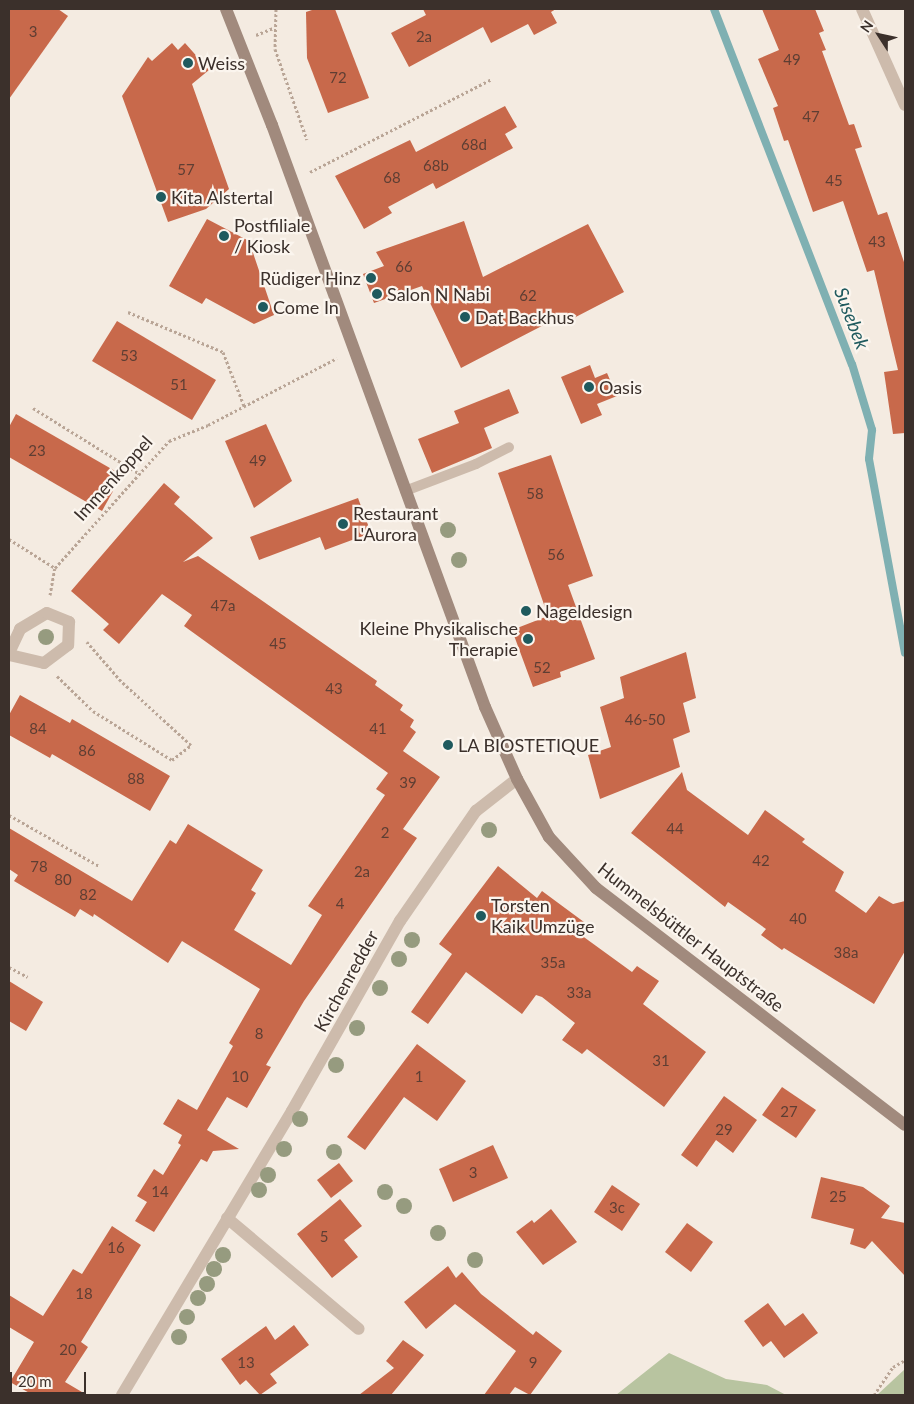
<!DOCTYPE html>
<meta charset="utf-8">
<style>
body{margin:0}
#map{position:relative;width:914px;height:1404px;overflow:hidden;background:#f4ebe1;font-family:Lato,sans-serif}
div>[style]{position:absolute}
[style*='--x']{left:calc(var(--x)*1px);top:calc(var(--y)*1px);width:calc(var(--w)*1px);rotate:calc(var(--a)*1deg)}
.green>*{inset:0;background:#b8c4a0}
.stream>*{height:8px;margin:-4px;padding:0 4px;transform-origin:4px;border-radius:4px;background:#7fb0b2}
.building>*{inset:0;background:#c8694b}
.path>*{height:3px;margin-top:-1.5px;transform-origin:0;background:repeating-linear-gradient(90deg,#b9a596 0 2.5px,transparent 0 5px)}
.service>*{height:10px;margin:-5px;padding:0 5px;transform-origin:5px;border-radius:5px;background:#cdbbac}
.minor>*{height:12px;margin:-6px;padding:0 6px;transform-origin:6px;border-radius:6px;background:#cdbbac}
.secondary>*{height:12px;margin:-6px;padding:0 6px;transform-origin:6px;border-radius:6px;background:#a18a7d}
.trees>*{width:16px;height:16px;margin:-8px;border-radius:50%;background:#969b7f}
.dots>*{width:14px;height:14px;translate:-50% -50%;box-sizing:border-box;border:2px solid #fbf5ee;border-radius:50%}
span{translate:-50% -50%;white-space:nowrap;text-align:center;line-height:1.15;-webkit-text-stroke:4.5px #fbf5ee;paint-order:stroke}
.number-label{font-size:15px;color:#5e3e33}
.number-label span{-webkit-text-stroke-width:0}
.poi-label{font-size:18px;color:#3b302b}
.left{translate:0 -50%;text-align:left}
.right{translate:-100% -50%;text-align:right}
.street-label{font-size:18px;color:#3b302b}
.water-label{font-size:19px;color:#1f5a5e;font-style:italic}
.frame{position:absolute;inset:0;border:10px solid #3b302b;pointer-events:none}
.north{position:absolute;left:854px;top:10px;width:50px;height:50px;-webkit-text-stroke:4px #fbf5ee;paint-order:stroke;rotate:305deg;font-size:14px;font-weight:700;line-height:20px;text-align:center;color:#3b302b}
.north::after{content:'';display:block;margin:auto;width:18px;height:22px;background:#3b302b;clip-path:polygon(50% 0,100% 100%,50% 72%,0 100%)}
.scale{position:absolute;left:10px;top:1372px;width:76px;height:22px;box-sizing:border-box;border:2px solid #3b302b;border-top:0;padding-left:6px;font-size:15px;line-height:18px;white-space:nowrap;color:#3b302b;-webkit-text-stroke:4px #fbf5ee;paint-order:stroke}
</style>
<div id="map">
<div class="green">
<i style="clip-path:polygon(669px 1353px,726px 1379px,767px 1385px,786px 1395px,616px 1395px)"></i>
<i style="clip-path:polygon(905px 1369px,905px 1395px,877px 1395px)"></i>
</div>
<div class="stream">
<i style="--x:714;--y:9;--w:381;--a:68.8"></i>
<i style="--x:852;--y:364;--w:69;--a:73.1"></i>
<i style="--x:872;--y:430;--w:29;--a:96"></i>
<i style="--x:869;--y:459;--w:197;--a:79.5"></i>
</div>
<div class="building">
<i style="clip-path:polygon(9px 9px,58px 9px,68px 16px,9px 99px)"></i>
<i style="clip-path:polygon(315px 9px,335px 9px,369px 98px,328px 113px,307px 58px,306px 12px)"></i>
<i style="clip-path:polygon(423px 9px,556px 9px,551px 12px,557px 23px,534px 35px,528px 24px,491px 43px,483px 27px,409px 67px,391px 33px,426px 15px)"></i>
<i style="clip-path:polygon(762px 9px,815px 9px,824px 31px,819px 33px,826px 50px,822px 51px,849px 125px,854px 124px,862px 147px,855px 149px,878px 215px,887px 212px,905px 265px,905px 433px,893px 434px,884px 372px,898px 370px,874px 270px,867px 272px,843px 201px,813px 212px,788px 140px,784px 141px,773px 108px,778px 106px,758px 59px,779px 50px)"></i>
<i style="clip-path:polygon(172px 43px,178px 50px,185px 43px,209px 70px,192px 84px,229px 189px,206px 209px,168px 222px,122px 96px,148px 57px,152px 61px)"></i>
<i style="clip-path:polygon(505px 106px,517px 127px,505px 134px,513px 148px,436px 189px,433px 183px,388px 207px,392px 213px,364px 229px,335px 176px,410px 140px,416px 152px)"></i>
<i style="clip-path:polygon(207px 219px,249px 241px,274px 315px,254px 324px,206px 298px,202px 304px,169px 286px)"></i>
<i style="clip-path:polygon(464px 221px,483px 277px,588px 224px,624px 292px,568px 321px,565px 314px,461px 368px,422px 286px,374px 303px,363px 274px,384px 266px,376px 252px)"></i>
<i style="clip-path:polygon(117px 321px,216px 380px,192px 420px,92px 361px)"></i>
<i style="clip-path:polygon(590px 365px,595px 378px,607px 373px,617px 396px,597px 404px,602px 415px,581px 424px,561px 377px)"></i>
<i style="clip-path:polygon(509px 389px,519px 413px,484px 428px,492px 448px,432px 473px,418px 439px,459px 423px,454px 411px)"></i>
<i style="clip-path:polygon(16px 414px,122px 475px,102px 511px,9px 457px,9px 427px)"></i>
<i style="clip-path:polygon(266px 424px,292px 481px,254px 508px,225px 441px)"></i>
<i style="clip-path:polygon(551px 455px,593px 576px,568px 585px,595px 659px,560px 672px,561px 677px,533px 687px,512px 630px,548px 616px,498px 473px)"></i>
<i style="clip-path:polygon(164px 483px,180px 497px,174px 504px,213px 538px,183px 562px,198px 556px,377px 681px,375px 685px,403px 705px,400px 710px,414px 720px,410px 727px,416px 732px,403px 751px,440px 777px,403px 829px,417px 838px,304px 1001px,266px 1065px,271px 1067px,247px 1108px,227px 1097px,207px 1130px,239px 1149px,213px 1151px,207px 1162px,201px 1159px,154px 1232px,135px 1221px,147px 1202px,137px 1196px,154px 1169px,163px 1175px,181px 1145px,178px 1143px,182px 1135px,163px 1124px,178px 1099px,197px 1110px,233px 1046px,229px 1043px,260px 989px,182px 941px,168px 963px,94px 914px,93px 917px,80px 909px,75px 917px,14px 881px,18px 875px,9px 869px,9px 828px,132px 901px,170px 840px,176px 844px,188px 824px,263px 870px,251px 890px,256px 893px,234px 930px,291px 965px,322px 915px,308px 906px,385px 795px,376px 789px,388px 773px,184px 626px,192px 615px,162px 594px,119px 644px,103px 630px,109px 624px,71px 591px)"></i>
<i style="clip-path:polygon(358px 498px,371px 533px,325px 550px,320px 537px,259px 560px,250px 537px)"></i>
<i style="clip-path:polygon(686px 652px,696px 698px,683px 703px,690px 732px,673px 739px,680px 767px,600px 799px,588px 755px,611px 747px,600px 707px,624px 698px,620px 677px)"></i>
<i style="clip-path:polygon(20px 695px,70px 723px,72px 719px,170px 776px,150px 811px,52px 754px,50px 758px,9px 735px,9px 715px)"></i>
<i style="clip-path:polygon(682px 772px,687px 790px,748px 835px,765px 810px,805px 839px,802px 842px,844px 872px,835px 891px,866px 913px,879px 896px,893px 904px,905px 901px,905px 951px,874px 1004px,784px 948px,782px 950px,761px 935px,766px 929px,728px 902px,725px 907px,631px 833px)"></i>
<i style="clip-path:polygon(498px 866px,537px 898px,542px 891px,588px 925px,581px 935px,632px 972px,637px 966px,659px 981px,643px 1004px,706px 1052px,664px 1107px,587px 1049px,582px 1054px,562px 1040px,575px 1023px,542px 997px,536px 995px,522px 1014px,466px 972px,428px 1024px,411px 1012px,452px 954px,439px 944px)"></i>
<i style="clip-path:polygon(9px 981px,43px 1002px,26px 1031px,9px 1021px)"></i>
<i style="clip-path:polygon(417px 1044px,466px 1081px,437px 1121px,404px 1097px,365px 1150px,347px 1137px)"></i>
<i style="clip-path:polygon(782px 1087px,816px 1110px,796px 1138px,762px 1115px)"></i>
<i style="clip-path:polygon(724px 1096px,757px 1120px,733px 1153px,716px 1140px,697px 1167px,681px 1155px)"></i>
<i style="clip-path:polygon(493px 1145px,508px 1178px,453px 1202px,439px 1169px)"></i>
<i style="clip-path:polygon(339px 1163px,353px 1181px,331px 1198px,317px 1180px)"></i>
<i style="clip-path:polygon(821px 1177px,863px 1187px,890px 1206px,881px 1218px,905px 1223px,905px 1276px,872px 1241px,865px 1249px,850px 1244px,854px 1229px,811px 1218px)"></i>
<i style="clip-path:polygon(612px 1185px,640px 1204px,622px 1231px,594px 1212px)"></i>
<i style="clip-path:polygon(340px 1199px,362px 1226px,344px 1240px,358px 1257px,332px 1278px,297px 1234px)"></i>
<i style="clip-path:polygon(551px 1209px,577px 1242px,543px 1265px,516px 1232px,532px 1220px,534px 1223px)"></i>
<i style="clip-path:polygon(687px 1223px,713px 1242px,691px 1272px,665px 1252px)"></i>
<i style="clip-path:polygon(112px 1226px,141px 1245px,81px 1342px,88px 1347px,65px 1382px,87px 1395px,33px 1395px,10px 1382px,34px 1342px,9px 1327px,9px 1295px,43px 1316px,73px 1269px,82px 1274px)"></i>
<i style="clip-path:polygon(448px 1266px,456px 1278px,462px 1272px,481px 1294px,533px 1335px,536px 1331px,562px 1351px,530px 1395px,515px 1387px,509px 1395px,484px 1395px,516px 1351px,455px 1304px,426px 1329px,404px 1302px)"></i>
<i style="clip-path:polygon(768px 1303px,785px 1326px,803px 1313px,818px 1333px,784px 1358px,771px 1341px,763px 1347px,744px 1321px)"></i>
<i style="clip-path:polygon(294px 1325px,309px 1345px,270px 1374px,277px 1383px,260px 1395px,246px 1380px,240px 1385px,221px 1359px,266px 1326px,275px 1340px)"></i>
<i style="clip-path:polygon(403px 1340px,424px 1355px,391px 1395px,359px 1395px,394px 1368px,386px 1361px)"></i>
</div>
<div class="path">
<i style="--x:276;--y:9;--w:40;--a:91.4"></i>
<i style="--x:275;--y:49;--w:96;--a:70.6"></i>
<i style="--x:256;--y:35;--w:18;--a:-22"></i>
<i style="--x:310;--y:172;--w:204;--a:-27.1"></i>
<i style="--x:128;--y:312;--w:103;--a:22.8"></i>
<i style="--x:223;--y:352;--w:58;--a:68.7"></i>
<i style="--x:33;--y:408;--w:126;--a:31.7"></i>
<i style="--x:9;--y:539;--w:54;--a:32.2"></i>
<i style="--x:50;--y:595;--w:27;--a:-80"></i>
<i style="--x:55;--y:568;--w:171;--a:-48.1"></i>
<i style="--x:169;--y:441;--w:42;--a:-22.3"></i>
<i style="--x:208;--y:425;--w:145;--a:-27.4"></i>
<i style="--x:57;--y:676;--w:50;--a:44.2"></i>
<i style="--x:93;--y:711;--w:93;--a:31.8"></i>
<i style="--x:172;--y:760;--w:24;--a:-38"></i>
<i style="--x:191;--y:745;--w:95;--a:-137.6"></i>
<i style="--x:121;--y:681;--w:52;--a:-131.1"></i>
<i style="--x:9;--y:815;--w:103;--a:29.5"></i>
<i style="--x:9;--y:967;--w:21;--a:28"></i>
<i style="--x:874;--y:1395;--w:34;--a:-56"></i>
<i style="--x:893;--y:1367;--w:14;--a:-30"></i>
</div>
<div class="service">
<i style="--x:405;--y:491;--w:76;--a:-20.8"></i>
<i style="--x:476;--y:464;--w:37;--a:-27"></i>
</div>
<div class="minor">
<i style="--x:862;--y:9;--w:105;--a:65.9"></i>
<i style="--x:9;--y:653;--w:26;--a:-65"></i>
<i style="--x:20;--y:629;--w:31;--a:-31"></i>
<i style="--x:47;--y:613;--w:24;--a:22"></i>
<i style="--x:69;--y:622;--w:23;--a:92"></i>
<i style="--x:68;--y:645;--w:30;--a:143"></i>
<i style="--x:44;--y:663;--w:36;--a:-167"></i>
<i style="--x:227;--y:1218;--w:172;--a:40.1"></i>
<i style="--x:122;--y:1395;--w:331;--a:-59.1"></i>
<i style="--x:292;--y:1111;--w:219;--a:-60.4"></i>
<i style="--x:400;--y:921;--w:134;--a:-55.4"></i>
<i style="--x:476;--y:811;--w:52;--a:-38"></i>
</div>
<div class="secondary">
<i style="--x:226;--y:9;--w:125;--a:68.4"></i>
<i style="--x:272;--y:125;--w:620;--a:69.9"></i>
<i style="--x:485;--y:707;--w:79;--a:66"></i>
<i style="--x:517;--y:779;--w:66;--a:61.1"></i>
<i style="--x:549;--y:837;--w:69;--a:47.3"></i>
<i style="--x:596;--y:888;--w:389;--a:37.5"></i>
</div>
<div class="trees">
<i style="left:448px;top:530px"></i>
<i style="left:459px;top:560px"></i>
<i style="left:46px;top:637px"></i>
<i style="left:489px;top:830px"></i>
<i style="left:412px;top:940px"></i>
<i style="left:399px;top:959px"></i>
<i style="left:380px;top:988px"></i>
<i style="left:357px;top:1028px"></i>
<i style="left:336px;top:1065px"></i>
<i style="left:300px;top:1119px"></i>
<i style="left:284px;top:1149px"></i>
<i style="left:334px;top:1152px"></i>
<i style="left:268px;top:1175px"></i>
<i style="left:259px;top:1190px"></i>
<i style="left:385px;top:1192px"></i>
<i style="left:404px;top:1206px"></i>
<i style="left:438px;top:1233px"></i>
<i style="left:223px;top:1255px"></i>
<i style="left:475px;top:1260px"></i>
<i style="left:214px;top:1269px"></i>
<i style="left:207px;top:1284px"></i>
<i style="left:198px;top:1298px"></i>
<i style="left:187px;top:1317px"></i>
<i style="left:179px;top:1337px"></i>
</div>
<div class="dots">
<i style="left:188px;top:63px;background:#1f5a5e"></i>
<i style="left:161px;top:197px;background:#1f5a5e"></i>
<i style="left:224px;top:236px;background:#1f5a5e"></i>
<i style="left:371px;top:278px;background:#1f5a5e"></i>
<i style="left:377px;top:294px;background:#1f5a5e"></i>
<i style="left:263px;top:307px;background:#1f5a5e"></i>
<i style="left:465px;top:317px;background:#1f5a5e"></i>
<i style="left:589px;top:387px;background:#1f5a5e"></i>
<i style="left:343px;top:524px;background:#1f5a5e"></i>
<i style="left:526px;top:611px;background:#1f5a5e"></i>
<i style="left:528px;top:639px;background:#1f5a5e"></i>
<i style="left:448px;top:745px;background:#1f5a5e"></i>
<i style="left:481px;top:916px;background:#1f5a5e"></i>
</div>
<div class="number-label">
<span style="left:33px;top:32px">3</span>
<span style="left:424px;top:37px">2a</span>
<span style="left:792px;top:60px">49</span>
<span style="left:338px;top:78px">72</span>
<span style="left:811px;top:117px">47</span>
<span style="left:474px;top:145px">68d</span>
<span style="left:436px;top:166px">68b</span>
<span style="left:186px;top:170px">57</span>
<span style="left:392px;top:178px">68</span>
<span style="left:834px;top:181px">45</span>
<span style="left:877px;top:242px">43</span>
<span style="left:404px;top:267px">66</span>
<span style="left:528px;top:296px">62</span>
<span style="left:129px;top:356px">53</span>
<span style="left:179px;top:385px">51</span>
<span style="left:37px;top:451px">23</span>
<span style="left:258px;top:461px">49</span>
<span style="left:535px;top:494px">58</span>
<span style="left:556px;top:555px">56</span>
<span style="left:223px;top:606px">47a</span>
<span style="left:278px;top:644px">45</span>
<span style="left:542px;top:668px">52</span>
<span style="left:334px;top:689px">43</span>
<span style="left:645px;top:720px">46-50</span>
<span style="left:38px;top:729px">84</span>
<span style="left:378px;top:729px">41</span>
<span style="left:87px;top:751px">86</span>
<span style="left:136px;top:779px">88</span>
<span style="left:408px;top:783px">39</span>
<span style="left:675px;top:829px">44</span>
<span style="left:385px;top:833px">2</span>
<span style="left:761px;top:861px">42</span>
<span style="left:39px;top:867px">78</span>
<span style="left:362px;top:872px">2a</span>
<span style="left:63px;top:880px">80</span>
<span style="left:88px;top:895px">82</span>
<span style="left:340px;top:904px">4</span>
<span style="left:798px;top:919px">40</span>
<span style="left:846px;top:953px">38a</span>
<span style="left:553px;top:963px">35a</span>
<span style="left:579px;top:993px">33a</span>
<span style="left:259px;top:1034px">8</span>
<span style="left:661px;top:1061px">31</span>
<span style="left:240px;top:1077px">10</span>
<span style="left:419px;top:1077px">1</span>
<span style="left:789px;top:1112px">27</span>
<span style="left:724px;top:1130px">29</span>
<span style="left:473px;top:1173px">3</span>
<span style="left:160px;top:1192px">14</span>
<span style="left:838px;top:1197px">25</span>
<span style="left:617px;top:1208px">3c</span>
<span style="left:324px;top:1237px">5</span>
<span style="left:116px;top:1248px">16</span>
<span style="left:84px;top:1294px">18</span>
<span style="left:68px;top:1350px">20</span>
<span style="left:246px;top:1363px">13</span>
<span style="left:533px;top:1363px">9</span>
</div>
<div class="poi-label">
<span class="left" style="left:198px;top:63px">Weiss</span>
<span class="left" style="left:171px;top:197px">Kita Alstertal</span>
<span class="left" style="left:234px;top:236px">Postfiliale<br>/ Kiosk</span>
<span class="right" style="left:361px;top:278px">Rüdiger Hinz</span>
<span class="left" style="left:387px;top:294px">Salon N Nabi</span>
<span class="left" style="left:273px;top:307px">Come In</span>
<span class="left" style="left:475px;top:317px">Dat Backhus</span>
<span class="left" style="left:599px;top:387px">Oasis</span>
<span class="left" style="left:353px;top:524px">Restaurant<br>L'Aurora</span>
<span class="left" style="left:536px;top:611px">Nageldesign</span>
<span class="right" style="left:518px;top:639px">Kleine Physikalische<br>Therapie</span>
<span class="left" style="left:458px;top:745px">LA BIOSTETIQUE</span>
<span class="left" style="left:491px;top:916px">Torsten<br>Kaik Umzüge</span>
</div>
<div class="street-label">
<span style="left:113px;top:478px;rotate:-48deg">Immenkoppel</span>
<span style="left:691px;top:937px;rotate:38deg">Hummelsbüttler Hauptstraße</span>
<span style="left:346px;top:981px;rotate:-61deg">Kirchenredder</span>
</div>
<div class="water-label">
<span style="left:852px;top:318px;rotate:69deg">Susebek</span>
</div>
<div class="frame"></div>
<div class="north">N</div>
<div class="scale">20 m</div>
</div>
